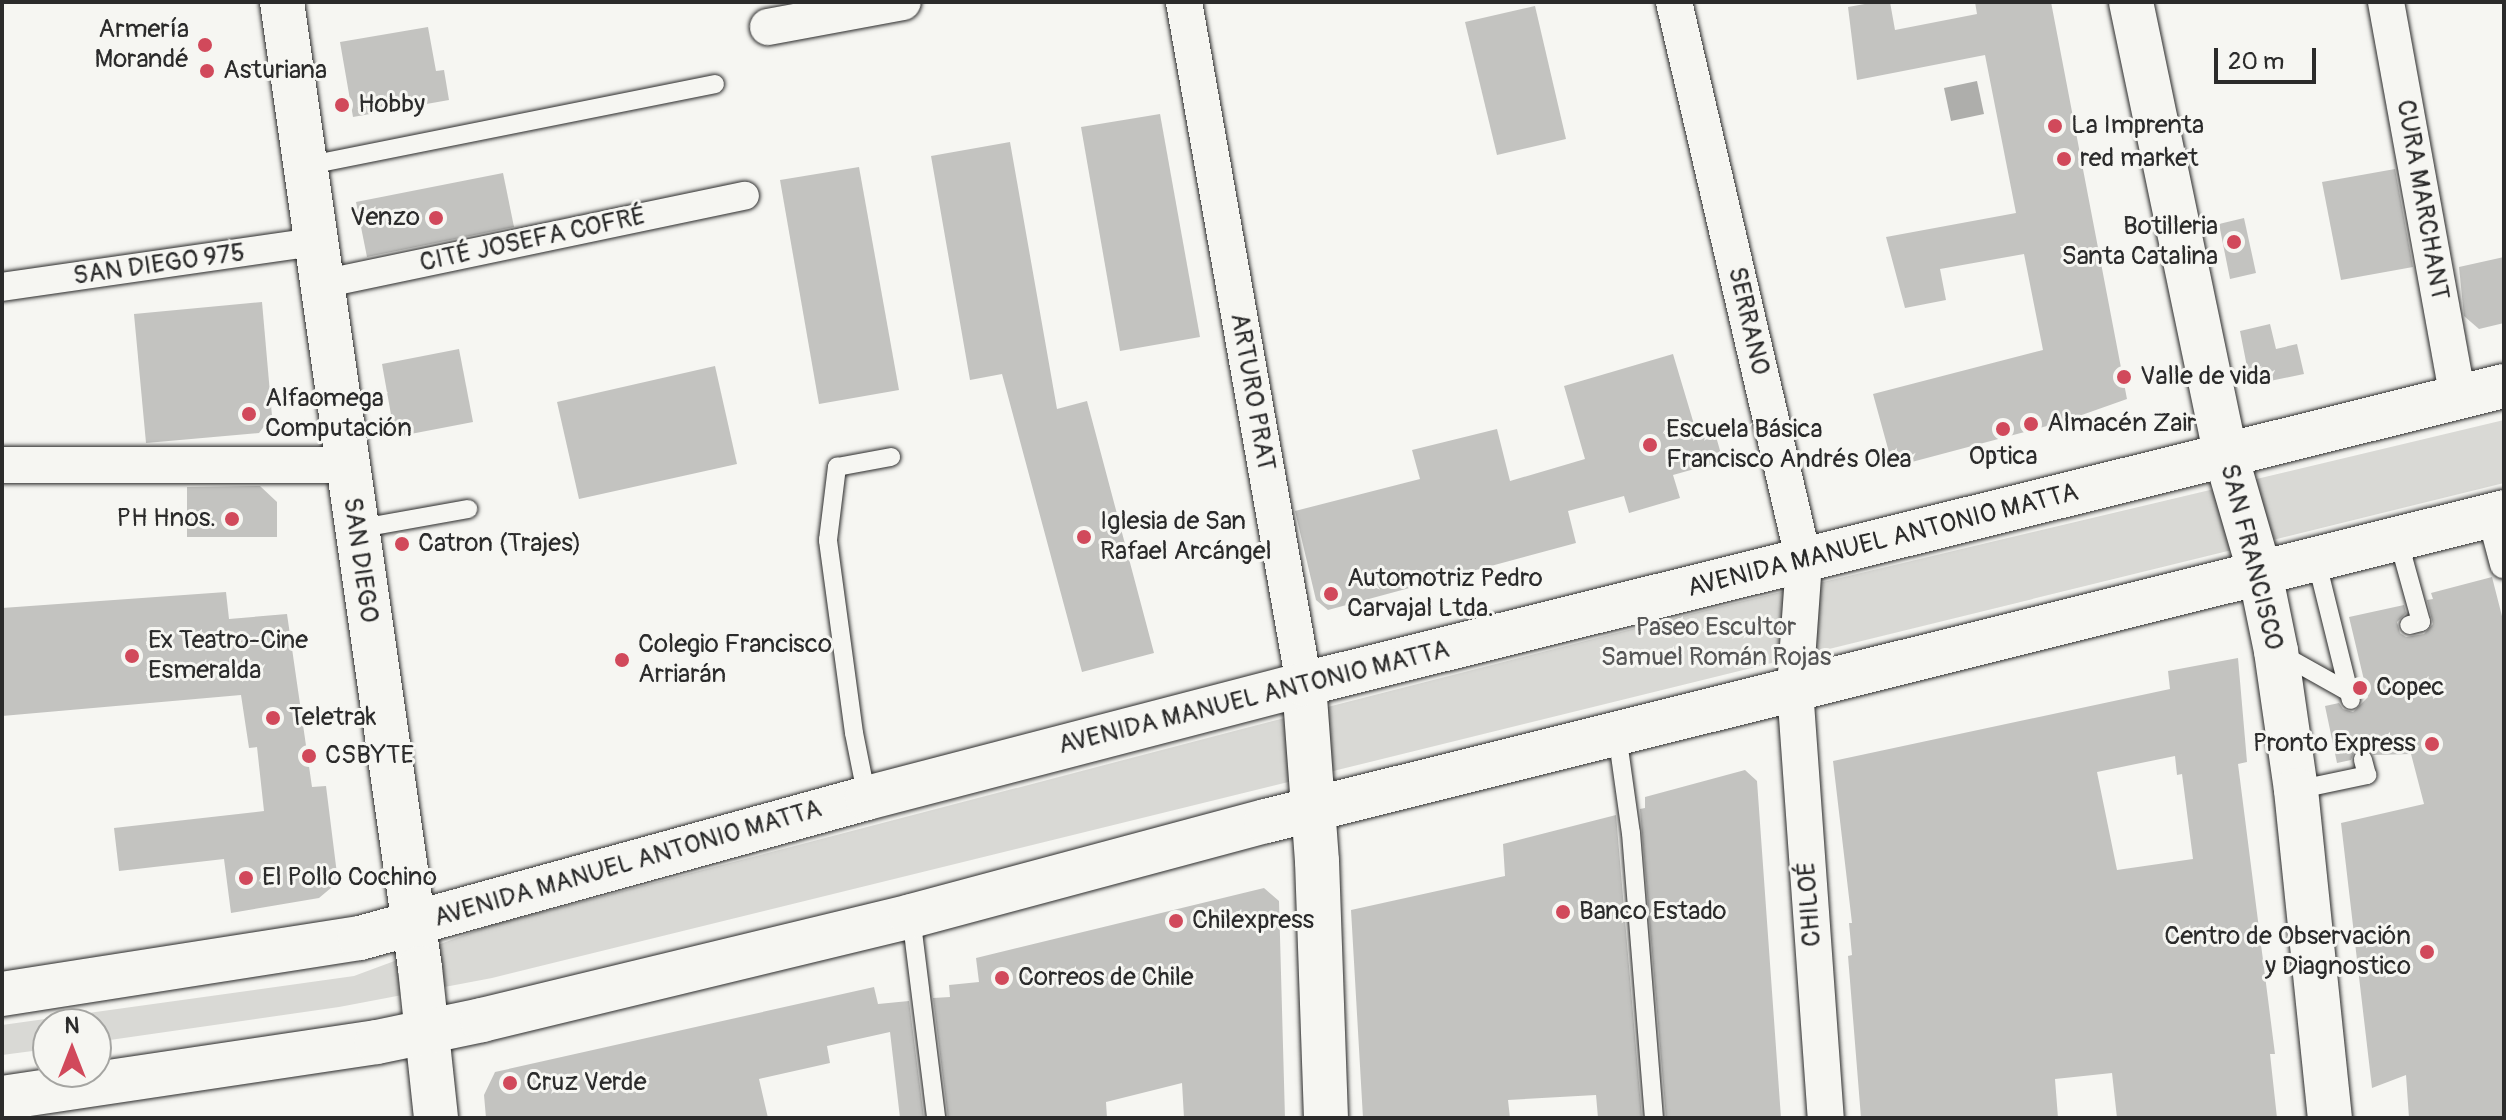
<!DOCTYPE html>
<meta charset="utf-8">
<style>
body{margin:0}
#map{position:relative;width:2506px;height:1120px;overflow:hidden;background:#f6f6f2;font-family:Pangolin,sans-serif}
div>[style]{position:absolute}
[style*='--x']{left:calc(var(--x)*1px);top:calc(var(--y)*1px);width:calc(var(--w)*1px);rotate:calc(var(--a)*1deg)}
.green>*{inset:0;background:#d9d9d5}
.water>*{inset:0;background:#aeaeab}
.building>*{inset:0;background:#c3c3c0}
.roads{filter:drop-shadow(0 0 2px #2b2b2b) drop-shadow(0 0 2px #2b2b2b)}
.service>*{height:18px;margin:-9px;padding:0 9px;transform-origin:9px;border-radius:9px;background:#f6f6f2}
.pedestrian>*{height:28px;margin:-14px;padding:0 14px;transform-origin:14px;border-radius:14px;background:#f6f6f2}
.minor>*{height:36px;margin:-18px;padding:0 18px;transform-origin:18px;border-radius:18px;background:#f6f6f2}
.tertiary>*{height:44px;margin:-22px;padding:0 22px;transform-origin:22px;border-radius:22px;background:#f6f6f2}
.secondary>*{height:44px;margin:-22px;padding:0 22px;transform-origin:22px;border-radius:22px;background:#f6f6f2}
.primary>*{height:44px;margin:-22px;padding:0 22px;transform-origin:22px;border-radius:22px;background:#f6f6f2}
.dots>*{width:22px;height:22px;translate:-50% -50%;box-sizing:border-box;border:4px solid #f6f6f2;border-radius:50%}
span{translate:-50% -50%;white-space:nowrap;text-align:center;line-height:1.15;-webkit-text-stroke:6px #f6f6f2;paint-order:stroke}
.poi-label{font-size:26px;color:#2b2b2b}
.right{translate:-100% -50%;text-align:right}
.left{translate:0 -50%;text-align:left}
.street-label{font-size:26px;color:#2b2b2b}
.park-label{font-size:26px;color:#565656}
.frame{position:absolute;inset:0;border:4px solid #2b2b2b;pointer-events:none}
.north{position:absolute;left:32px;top:1008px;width:80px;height:80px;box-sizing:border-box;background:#f6f6f2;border:2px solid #a5a5a2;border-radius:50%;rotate:0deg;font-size:22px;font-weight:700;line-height:32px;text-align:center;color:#2b2b2b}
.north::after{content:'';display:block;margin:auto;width:28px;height:36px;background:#d1495b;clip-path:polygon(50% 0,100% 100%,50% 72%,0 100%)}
.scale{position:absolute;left:2214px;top:48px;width:102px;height:36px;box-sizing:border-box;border:4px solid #2b2b2b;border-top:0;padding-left:10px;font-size:24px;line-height:28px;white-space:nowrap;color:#2b2b2b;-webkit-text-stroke:6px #f6f6f2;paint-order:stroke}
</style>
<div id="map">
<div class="green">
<i style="clip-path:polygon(2504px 420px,2504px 483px,492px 978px,339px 1007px,96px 1042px,96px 1024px,48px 1024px,48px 1049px,2px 1055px,2px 1025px,354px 976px,489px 926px,1242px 729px,1714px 608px)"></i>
</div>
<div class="water">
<i style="clip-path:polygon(1977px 81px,1984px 114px,1951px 121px,1944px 88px)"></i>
</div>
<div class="building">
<i style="clip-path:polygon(1876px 2px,1890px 2px,1895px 30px,1977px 14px,1975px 2px,2051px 2px,2127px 399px,2062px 422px,1893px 467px,1873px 394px,2043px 350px,2024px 254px,1940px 269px,1946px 300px,1905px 308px,1886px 237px,2016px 213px,1985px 55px,1857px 80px,1848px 7px)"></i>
<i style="clip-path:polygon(1535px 6px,1566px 139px,1497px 155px,1465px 22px)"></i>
<i style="clip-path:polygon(428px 27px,436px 71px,444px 70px,449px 100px,353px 117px,340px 42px)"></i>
<i style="clip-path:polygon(1160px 114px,1200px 337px,1120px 351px,1081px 127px)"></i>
<i style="clip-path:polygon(1010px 142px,1057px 409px,1087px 401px,1154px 653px,1082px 672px,1002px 374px,970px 380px,931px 156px)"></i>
<i style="clip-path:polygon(859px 167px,899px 390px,819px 404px,780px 180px)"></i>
<i style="clip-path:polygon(2395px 169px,2413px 267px,2341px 280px,2322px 182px)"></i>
<i style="clip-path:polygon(503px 173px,514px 227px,367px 257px,356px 202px)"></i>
<i style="clip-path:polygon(2244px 218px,2256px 273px,2230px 279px,2219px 224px)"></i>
<i style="clip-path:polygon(2504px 257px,2504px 323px,2479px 329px,2464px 316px,2459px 267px)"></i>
<i style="clip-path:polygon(262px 302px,272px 416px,259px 433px,146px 443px,134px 314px)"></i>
<i style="clip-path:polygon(2270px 324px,2276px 349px,2297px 344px,2304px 374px,2265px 382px,2248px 372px,2240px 331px)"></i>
<i style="clip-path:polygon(459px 349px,473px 422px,395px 437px,382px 364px)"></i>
<i style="clip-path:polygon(1673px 354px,1696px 431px,1713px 426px,1723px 461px,1673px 475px,1680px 498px,1629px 513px,1624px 496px,1568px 511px,1576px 543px,1328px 610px,1316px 600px,1295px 511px,1420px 479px,1412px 450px,1497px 429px,1510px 481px,1585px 459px,1564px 386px)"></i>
<i style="clip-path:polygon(715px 366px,737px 464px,579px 499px,557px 402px)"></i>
<i style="clip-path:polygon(260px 486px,277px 502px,277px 537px,187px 537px,187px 487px)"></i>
<i style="clip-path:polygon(2492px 577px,2504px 624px,2504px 1118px,2409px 1118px,2406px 1075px,2372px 1088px,2341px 823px,2424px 804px,2411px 754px,2374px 755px,2361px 748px,2354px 752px,2351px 760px,2337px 763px,2325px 706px,2339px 703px,2343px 709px,2353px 712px,2368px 697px,2349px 617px,2404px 605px,2406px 613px,2397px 622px,2400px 633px,2406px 637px,2424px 634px,2433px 624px,2427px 600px,2433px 599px,2431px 593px)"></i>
<i style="clip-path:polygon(226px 592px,229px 619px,287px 614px,312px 787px,326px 786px,338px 882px,319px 898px,231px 913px,224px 859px,119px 871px,114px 828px,264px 811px,257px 747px,249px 748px,241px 695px,2px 716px,2px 608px)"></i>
<i style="clip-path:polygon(evenodd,2238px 658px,2247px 762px,2238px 764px,2275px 1054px,2270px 1054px,2277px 1118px,2117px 1118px,2112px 1073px,2055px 1079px,2058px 1118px,1861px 1118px,1848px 956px,1852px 955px,1849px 923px,1852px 923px,1833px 761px,2170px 689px,2168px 671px,2238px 658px,2175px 756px,2177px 775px,2182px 774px,2193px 859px,2117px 870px,2097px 772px,2175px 756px)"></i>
<i style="clip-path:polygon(1745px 770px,1757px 781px,1781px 1118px,1666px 1118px,1640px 809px,1645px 808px,1645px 797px)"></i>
<i style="clip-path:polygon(1616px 815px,1642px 1118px,1598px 1118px,1596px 1095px,1508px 1100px,1510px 1118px,1363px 1118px,1351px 910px,1505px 876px,1503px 844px)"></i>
<i style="clip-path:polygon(1264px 888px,1279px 901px,1285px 1118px,1184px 1118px,1182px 1083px,1106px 1102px,1107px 1118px,948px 1118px,933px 998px,950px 997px,949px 985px,979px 982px,976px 958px)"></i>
<i style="clip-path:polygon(874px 987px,878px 1004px,909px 1001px,924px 1118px,900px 1118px,890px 1032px,827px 1046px,830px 1063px,759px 1079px,768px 1118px,486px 1118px,484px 1095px,495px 1072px)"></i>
</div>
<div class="roads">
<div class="service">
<i style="--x:305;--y:166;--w:418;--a:-11.3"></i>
<i style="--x:356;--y:529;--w:114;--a:-10.1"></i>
<i style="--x:2398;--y:539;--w:86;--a:74.5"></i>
<i style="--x:2421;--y:622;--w:12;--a:166"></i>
<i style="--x:2316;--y:559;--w:145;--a:76.1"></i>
<i style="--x:2281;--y:654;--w:78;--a:29.2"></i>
<i style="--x:1617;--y:734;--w:100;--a:82"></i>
<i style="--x:1631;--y:833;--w:286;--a:85.4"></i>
<i style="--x:2296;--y:790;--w:73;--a:-11.9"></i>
<i style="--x:2367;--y:775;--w:16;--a:-105"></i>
<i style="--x:867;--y:798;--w:66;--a:-101.3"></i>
<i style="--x:854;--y:733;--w:195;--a:-97.7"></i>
<i style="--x:828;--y:540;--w:74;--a:-83"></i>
<i style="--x:837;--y:467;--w:55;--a:-10.5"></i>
<i style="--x:911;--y:916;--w:204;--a:82.9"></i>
</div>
<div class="pedestrian">
<i style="--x:322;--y:284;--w:432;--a:-11.8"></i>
<i style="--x:2;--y:287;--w:316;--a:-8.2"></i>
<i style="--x:2491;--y:515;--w:51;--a:75.1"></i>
</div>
<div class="minor">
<i style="--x:1184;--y:2;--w:692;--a:80.02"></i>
<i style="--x:1674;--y:2;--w:575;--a:76.93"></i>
<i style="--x:1804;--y:562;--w:127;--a:94.1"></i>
<i style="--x:1795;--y:689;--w:430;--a:85.9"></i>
<i style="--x:2386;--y:2;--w:402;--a:79.7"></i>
<i style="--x:768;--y:27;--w:137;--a:-10.5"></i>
<i style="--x:2;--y:465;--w:345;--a:0"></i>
</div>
<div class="tertiary">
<i style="--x:1304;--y:684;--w:177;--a:85.8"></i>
<i style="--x:1317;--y:861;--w:257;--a:88"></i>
</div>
<div class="secondary">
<i style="--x:2131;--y:2;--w:464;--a:78.2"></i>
<i style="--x:2226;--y:456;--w:122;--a:73.8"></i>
<i style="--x:2260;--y:573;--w:80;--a:78.4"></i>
<i style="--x:2276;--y:651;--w:140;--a:81.8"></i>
<i style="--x:2296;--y:790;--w:330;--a:84.1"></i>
</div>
<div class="primary">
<i style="--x:282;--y:2;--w:976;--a:81.87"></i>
<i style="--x:420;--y:968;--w:151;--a:83.9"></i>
<i style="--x:2;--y:994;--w:362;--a:-8.9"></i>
<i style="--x:360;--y:938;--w:526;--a:-15.44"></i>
<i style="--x:867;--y:798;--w:452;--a:-14.6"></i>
<i style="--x:1304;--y:684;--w:1236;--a:-13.95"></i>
<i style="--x:2;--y:1098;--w:379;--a:-8.5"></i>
<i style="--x:377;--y:1042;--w:107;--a:-11.8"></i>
<i style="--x:482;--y:1020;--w:441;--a:-13.6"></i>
<i style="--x:911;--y:916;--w:367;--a:-15"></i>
<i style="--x:1266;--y:821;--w:1276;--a:-14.01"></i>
</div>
</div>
<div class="dots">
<i style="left:205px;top:45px;background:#d1495b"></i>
<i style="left:207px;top:71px;background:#d1495b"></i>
<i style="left:342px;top:105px;background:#d1495b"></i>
<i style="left:2055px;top:126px;background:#d1495b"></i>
<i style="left:2064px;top:159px;background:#d1495b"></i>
<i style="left:436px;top:218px;background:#d1495b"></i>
<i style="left:2234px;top:242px;background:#d1495b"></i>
<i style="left:2124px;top:377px;background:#d1495b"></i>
<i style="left:249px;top:414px;background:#d1495b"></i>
<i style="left:2031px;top:424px;background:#d1495b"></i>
<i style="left:2003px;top:429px;background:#d1495b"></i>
<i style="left:1650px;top:445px;background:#d1495b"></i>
<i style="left:232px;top:519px;background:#d1495b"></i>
<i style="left:1084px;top:537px;background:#d1495b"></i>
<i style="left:402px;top:544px;background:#d1495b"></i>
<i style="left:1331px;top:594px;background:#d1495b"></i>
<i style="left:132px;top:656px;background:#d1495b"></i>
<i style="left:622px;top:660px;background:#d1495b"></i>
<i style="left:2360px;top:688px;background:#d1495b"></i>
<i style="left:273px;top:718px;background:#d1495b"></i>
<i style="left:2432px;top:744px;background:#d1495b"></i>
<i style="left:309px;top:756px;background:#d1495b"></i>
<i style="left:246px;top:878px;background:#d1495b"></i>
<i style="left:1563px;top:912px;background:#d1495b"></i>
<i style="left:1176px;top:921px;background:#d1495b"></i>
<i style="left:2427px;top:952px;background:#d1495b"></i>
<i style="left:1002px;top:978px;background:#d1495b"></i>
<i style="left:510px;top:1083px;background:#d1495b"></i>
</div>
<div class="poi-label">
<span class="right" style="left:189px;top:45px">Armería<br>Morandé</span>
<span class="left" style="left:223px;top:71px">Asturiana</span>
<span class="left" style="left:358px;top:105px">Hobby</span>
<span class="left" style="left:2071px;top:126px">La Imprenta</span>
<span class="left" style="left:2080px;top:159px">red market</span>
<span class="right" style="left:420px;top:218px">Venzo</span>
<span class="right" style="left:2218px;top:242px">Botilleria<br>Santa Catalina</span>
<span class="left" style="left:2140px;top:377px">Valle de vida</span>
<span class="left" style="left:265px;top:414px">Alfaomega<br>Computación</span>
<span class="left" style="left:2047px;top:424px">Almacén Zair</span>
<span class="left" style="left:1666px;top:445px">Escuela Básica<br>Francisco Andrés Olea</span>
<span style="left:2003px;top:457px">Optica</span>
<span class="right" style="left:216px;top:519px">PH Hnos.</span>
<span class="left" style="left:1100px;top:537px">Iglesia de San<br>Rafael Arcángel</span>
<span class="left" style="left:418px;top:544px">Catron (Trajes)</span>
<span class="left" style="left:1347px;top:594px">Automotriz Pedro<br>Carvajal Ltda.</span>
<span class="left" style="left:148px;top:656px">Ex Teatro-Cine<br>Esmeralda</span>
<span class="left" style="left:638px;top:660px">Colegio Francisco<br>Arriarán</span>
<span class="left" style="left:2376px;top:688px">Copec</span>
<span class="left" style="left:289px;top:718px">Teletrak</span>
<span class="right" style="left:2416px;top:744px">Pronto Express</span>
<span class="left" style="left:325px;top:756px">CSBYTE</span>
<span class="left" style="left:262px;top:878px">El Pollo Cochino</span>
<span class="left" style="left:1579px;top:912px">Banco Estado</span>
<span class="left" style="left:1192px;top:921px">Chilexpress</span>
<span class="right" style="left:2411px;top:952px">Centro de Observación<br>y Diagnostico</span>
<span class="left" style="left:1018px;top:978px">Correos de Chile</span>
<span class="left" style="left:526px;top:1083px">Cruz Verde</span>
</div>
<div class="street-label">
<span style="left:2422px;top:200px;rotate:80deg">CURA MARCHANT</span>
<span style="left:533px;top:240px;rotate:-12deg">CITÉ JOSEFA COFRÉ</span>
<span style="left:159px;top:265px;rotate:-8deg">SAN DIEGO 975</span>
<span style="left:1748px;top:321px;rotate:77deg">SERRANO</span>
<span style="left:1252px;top:392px;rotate:80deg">ARTURO PRAT</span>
<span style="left:1883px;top:541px;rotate:-14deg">AVENIDA MANUEL ANTONIO MATTA</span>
<span style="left:2251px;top:557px;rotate:76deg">SAN FRANCISCO</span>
<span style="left:360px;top:560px;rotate:82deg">SAN DIEGO</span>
<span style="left:1254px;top:698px;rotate:-14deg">AVENIDA MANUEL ANTONIO MATTA</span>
<span style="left:628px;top:864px;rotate:-16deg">AVENIDA MANUEL ANTONIO MATTA</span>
<span style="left:1810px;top:904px;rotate:-94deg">CHILOÉ</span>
</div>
<div class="park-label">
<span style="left:1716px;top:643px">Paseo Escultor<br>Samuel Román Rojas</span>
</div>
<div class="frame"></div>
<div class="north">N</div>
<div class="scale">20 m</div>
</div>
